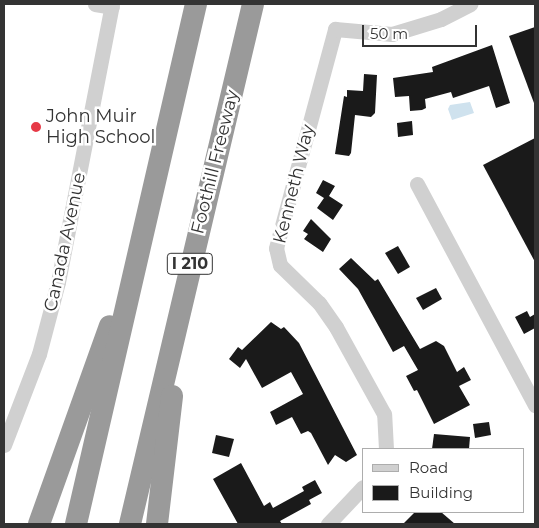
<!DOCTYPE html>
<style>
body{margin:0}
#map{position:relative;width:539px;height:528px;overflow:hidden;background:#fff;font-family:Montserrat,sans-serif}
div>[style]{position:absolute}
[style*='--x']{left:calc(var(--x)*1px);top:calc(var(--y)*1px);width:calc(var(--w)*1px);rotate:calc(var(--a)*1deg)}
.water>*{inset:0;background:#cfe2ee}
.building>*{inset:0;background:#1a1a1a}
.minor>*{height:15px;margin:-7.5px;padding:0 7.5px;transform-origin:7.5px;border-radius:7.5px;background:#d0d0d0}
.highway>*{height:22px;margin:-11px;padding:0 11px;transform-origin:11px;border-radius:11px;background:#9a9a9a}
.dots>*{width:14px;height:14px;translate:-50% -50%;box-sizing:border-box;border:2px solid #fff;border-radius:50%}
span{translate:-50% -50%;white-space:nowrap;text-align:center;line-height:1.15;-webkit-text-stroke:5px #fff;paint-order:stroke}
.shield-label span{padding:1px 4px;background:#fff;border:1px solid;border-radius:4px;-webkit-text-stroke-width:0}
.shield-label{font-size:16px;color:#333;font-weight:700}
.poi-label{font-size:18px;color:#333}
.left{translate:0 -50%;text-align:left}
.street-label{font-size:18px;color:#333}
.frame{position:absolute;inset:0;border:5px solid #333;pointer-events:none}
.legend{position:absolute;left:362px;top:448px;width:162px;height:65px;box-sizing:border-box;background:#fff;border:1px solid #adadad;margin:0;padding:6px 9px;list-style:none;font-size:15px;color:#333}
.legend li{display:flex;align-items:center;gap:10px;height:25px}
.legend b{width:25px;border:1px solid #adadad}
.scale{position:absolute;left:362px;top:25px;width:115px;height:22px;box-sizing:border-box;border:2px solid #333;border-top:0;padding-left:6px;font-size:15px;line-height:18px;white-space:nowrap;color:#333;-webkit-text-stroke:4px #fff;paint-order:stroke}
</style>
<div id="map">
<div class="water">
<i style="clip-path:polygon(470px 102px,474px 113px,452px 120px,448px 109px,450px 105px)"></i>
</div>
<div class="building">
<i style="clip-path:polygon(535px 27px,535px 103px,534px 103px,509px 36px)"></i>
<i style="clip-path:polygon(492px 45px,510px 103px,496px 108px,489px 86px,453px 98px,451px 92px,425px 99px,426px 108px,422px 110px,410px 111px,409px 96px,395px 97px,393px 78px,433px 72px,432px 67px)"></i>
<i style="clip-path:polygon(364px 74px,377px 75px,375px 113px,371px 117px,355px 115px,351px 153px,349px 156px,335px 154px,344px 96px,347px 97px,347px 90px,363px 91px)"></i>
<i style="clip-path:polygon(412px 121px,413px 135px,398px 137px,397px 123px)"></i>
<i style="clip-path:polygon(535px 138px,535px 262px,483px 165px)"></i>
<i style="clip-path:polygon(323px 180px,335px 186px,329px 196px,343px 205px,333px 220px,317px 208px,324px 198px,316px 193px)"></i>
<i style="clip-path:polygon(311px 219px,331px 239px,323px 252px,304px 239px,308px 234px,303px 231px)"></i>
<i style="clip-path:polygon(398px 246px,410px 267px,398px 274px,385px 253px)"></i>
<i style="clip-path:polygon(351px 258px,375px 281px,378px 279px,420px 349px,436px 341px,444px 346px,457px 372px,464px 367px,471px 380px,459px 386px,470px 405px,434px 424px,417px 390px,414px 391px,406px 376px,418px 370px,404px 346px,393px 352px,358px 289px,339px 269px)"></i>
<i style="clip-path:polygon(436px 288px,442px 299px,423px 310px,416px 298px)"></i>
<i style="clip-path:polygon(527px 311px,530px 317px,535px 314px,535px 328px,524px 334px,515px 317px)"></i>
<i style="clip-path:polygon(271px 322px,281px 329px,284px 327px,299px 343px,357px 455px,346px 462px,335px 455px,328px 465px,311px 433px,308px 431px,301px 434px,292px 417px,276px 425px,270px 412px,303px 394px,291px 372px,262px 388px,246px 359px,240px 368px,229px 359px,238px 347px,242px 350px)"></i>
<i style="clip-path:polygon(489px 422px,491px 435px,475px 438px,473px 424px)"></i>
<i style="clip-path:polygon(434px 434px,470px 437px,469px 449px,432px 449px)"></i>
<i style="clip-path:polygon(216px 435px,234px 439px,229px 457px,212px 453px)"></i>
<i style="clip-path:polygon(241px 463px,264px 506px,270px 502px,273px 508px,304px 491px,302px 487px,315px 480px,322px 493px,309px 500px,311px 504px,280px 521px,282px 524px,238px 524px,213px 479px)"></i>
<i style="clip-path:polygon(415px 512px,441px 512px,455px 524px,403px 524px)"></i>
</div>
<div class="minor">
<i style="--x:95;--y:4;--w:17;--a:10"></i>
<i style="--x:417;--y:184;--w:251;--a:61.9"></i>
<i style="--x:4;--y:445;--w:97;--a:-69"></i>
<i style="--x:39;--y:354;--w:74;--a:-75.2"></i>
<i style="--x:58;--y:282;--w:283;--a:-79"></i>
<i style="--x:386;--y:449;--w:35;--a:-93"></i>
<i style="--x:384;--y:414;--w:99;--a:-118.9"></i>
<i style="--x:336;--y:327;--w:29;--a:-125"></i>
<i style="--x:319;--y:303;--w:54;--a:-135.7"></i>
<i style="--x:280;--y:265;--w:17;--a:-103"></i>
<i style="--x:276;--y:248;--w:227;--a:-74.9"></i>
<i style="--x:335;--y:29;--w:57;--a:5"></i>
<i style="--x:392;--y:34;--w:51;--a:-17"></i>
<i style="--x:441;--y:19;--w:33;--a:-27"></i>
<i style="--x:328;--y:524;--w:51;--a:-46.6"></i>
</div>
<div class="highway">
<i style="--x:39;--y:524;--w:210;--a:-70.3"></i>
<i style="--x:76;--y:524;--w:534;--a:-77.01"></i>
<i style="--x:130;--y:524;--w:534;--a:-76.69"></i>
<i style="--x:157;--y:524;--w:129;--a:-83.3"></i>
</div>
<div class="dots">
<i style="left:36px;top:127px;background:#e63946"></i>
</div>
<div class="shield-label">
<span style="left:190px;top:264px">I 210</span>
</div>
<div class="poi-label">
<span class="left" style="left:46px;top:127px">John Muir<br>High School</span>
</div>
<div class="street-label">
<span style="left:215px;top:162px;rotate:-76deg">Foothill Freeway</span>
<span style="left:294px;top:184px;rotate:-76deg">Kenneth Way</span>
<span style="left:65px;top:242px;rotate:-78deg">Canada Avenue</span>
</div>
<div class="frame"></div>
<ul class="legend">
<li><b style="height:6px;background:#d0d0d0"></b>Road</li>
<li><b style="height:14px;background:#1a1a1a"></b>Building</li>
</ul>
<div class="scale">50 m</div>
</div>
